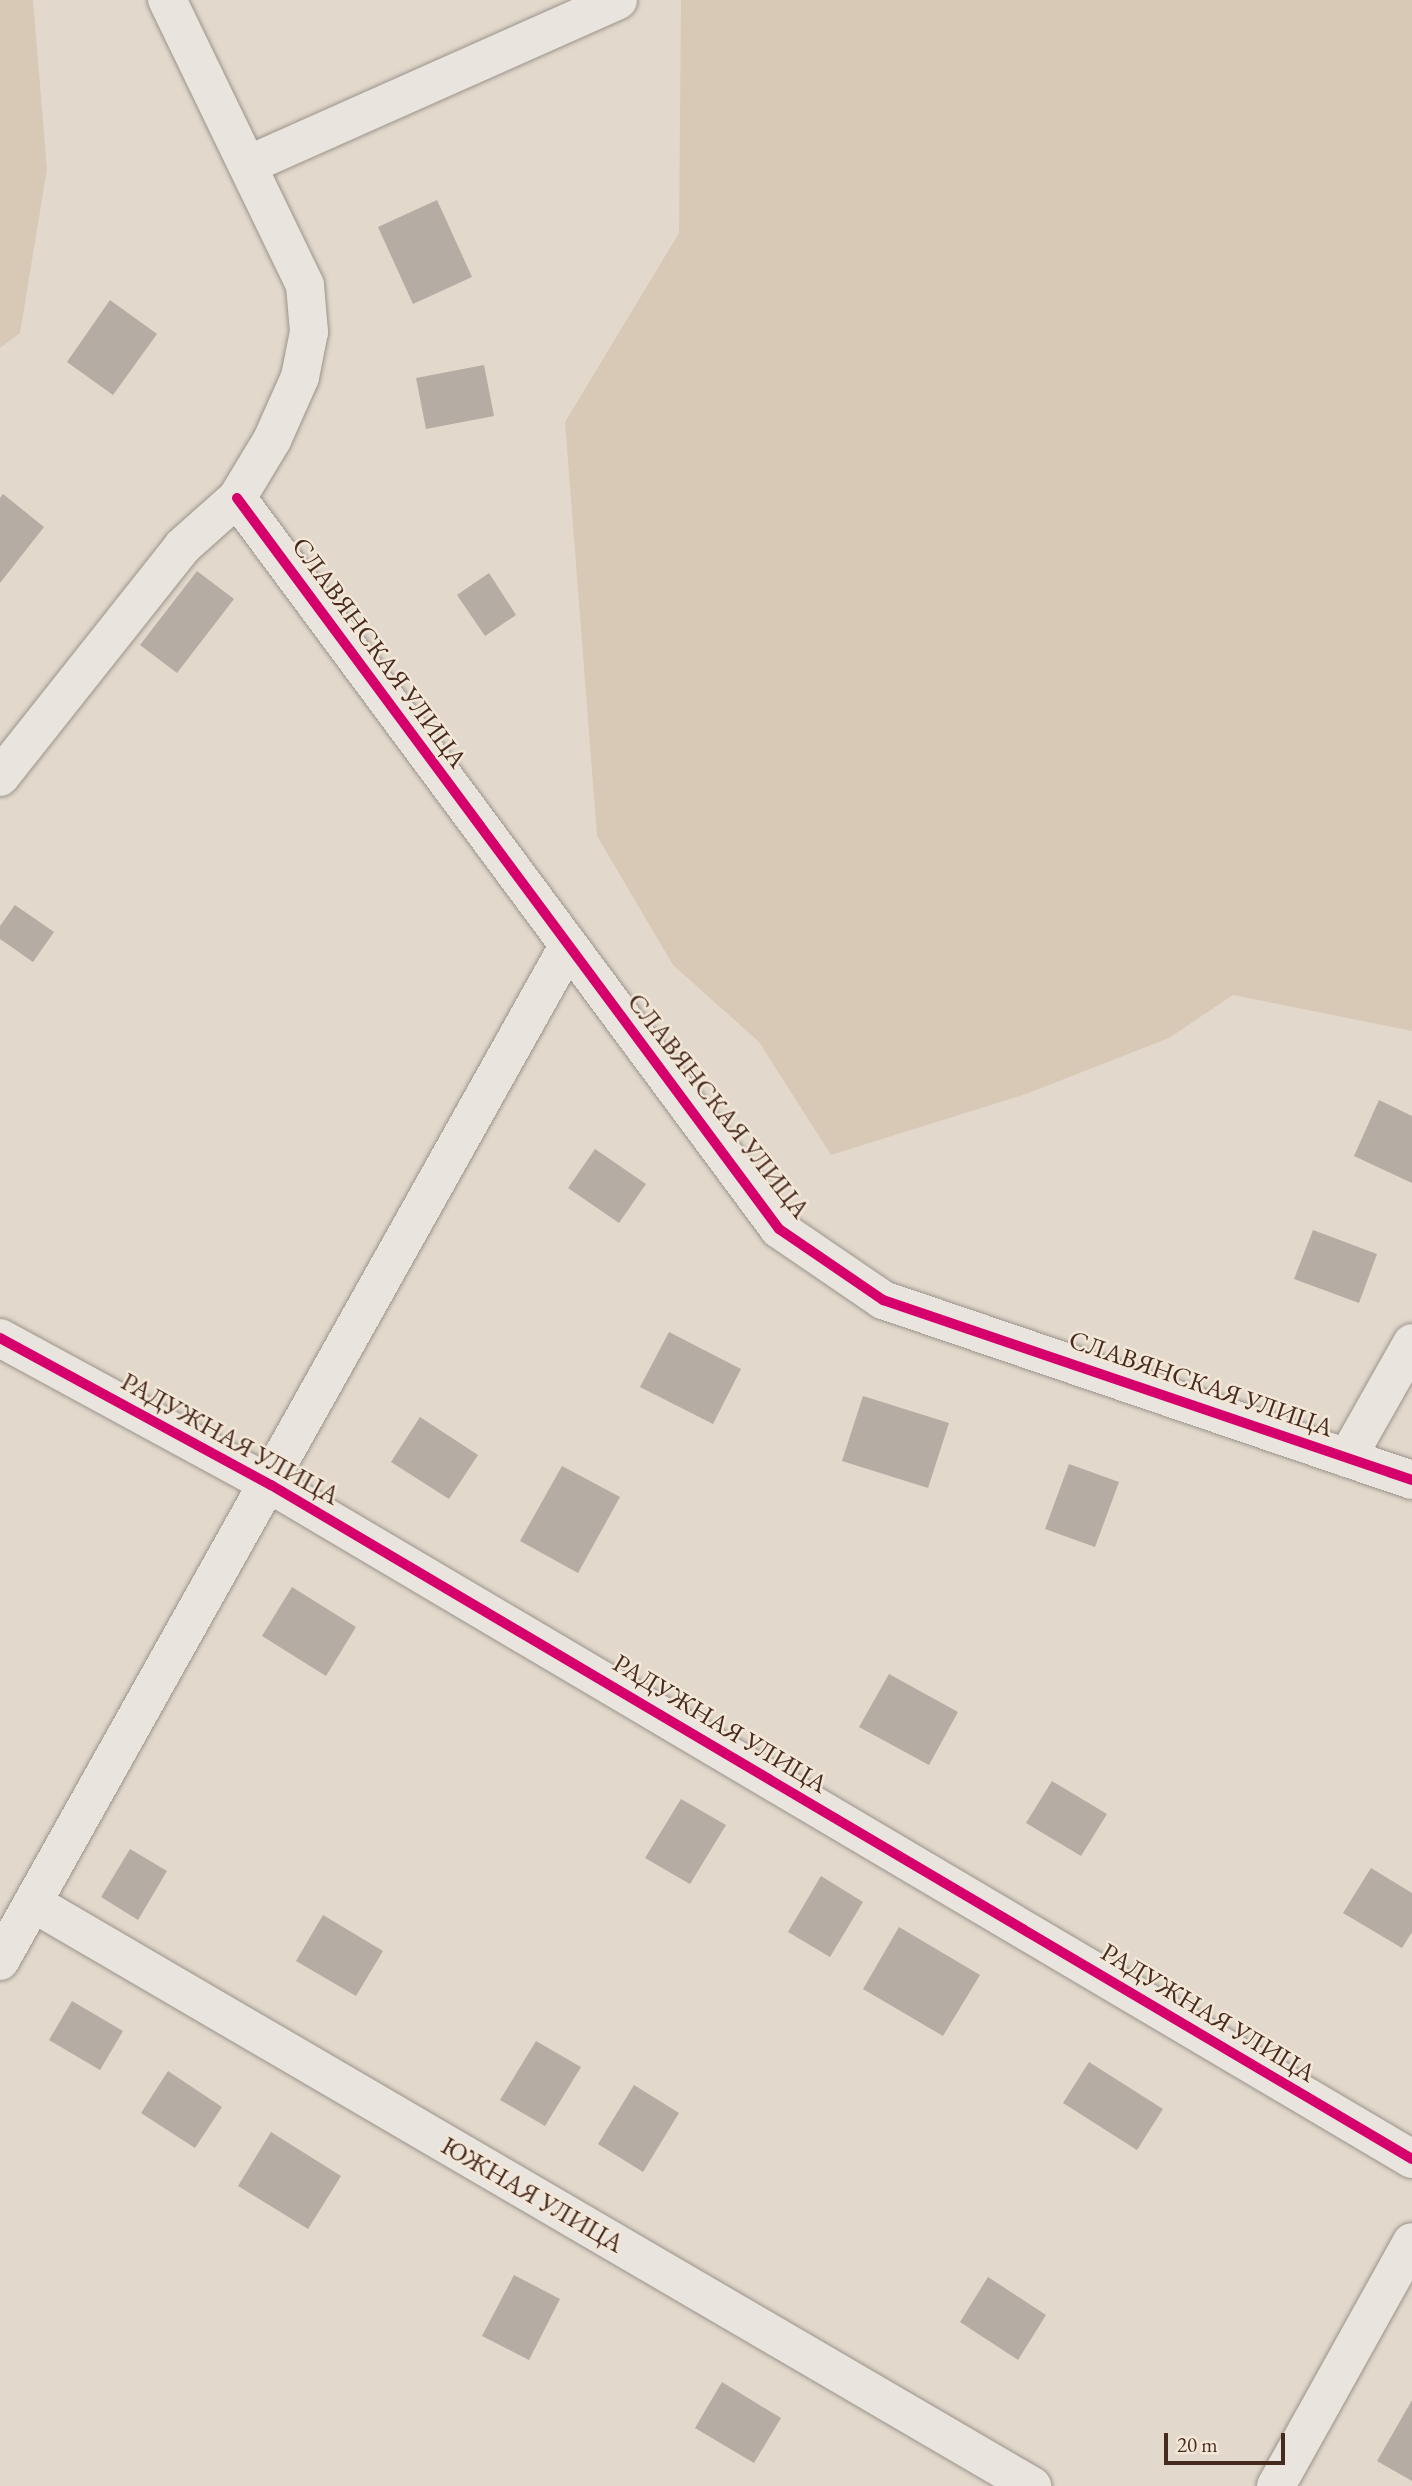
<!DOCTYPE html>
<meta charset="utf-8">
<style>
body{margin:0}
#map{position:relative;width:1412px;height:2486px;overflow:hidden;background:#e2d9cc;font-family:"EB Garamond",serif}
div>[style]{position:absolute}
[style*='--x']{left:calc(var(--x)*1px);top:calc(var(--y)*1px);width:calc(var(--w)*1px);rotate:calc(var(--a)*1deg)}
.green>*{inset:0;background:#d8c9b7}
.building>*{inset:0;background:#b5aca3}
.roads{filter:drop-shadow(0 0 2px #9c938b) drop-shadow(0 0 2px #9c938b)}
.minor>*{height:38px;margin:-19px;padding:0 19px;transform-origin:19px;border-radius:19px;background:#e9e4dd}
.cycleway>*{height:10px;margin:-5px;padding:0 5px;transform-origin:5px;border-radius:5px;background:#d6006c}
span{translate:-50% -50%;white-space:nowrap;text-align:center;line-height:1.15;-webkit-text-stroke:5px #f3e7d7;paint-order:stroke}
.street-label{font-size:26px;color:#472a1f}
.scale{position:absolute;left:1164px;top:2433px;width:121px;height:32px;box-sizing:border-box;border:4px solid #472a1f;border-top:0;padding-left:9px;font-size:21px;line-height:24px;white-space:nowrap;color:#472a1f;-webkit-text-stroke:5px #f3e7d7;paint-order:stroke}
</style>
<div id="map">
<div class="green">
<i style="clip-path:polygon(0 0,33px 0,47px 169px,20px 333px,0 348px)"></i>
<i style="clip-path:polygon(681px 0,1412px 0,1412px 1031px,1233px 995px,1169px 1038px,1026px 1094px,831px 1155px,759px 1042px,673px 965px,597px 836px,565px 422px,679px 233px)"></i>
</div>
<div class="building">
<i style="clip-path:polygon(437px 200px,472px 277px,413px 304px,378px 227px)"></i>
<i style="clip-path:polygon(110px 300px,157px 334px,113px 395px,67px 362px)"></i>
<i style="clip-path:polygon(484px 365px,494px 416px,426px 429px,416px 378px)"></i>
<i style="clip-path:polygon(3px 494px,44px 527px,0 583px,0 498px)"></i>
<i style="clip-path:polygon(197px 571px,234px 599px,177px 673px,140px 645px)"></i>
<i style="clip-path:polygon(489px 573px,516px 615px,485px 636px,457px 595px)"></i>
<i style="clip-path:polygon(15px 905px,54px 932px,33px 962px,0 939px,0 926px)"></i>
<i style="clip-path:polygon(1379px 1100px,1412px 1116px,1412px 1183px,1354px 1156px)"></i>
<i style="clip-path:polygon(595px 1149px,646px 1184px,619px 1223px,568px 1188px)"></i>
<i style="clip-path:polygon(1313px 1230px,1377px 1254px,1359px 1303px,1294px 1279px)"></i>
<i style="clip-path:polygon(669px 1332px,741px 1369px,713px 1424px,640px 1387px)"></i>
<i style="clip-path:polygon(863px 1396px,949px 1423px,928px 1488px,842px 1461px)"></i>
<i style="clip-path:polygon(420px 1417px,478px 1455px,449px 1499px,391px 1462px)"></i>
<i style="clip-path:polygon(1069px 1464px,1119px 1482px,1095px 1547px,1045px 1529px)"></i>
<i style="clip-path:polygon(562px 1466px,620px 1497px,578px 1573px,520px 1541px)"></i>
<i style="clip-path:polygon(292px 1587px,356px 1627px,326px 1676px,262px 1636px)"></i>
<i style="clip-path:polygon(889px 1674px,958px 1712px,929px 1765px,859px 1727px)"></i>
<i style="clip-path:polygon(1052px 1781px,1107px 1814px,1081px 1856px,1026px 1823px)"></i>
<i style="clip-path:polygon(681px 1799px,726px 1825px,690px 1884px,645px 1858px)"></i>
<i style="clip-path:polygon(130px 1849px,167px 1871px,138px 1920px,101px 1897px)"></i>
<i style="clip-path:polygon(1371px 1868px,1412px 1893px,1412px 1932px,1402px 1948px,1343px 1913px)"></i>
<i style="clip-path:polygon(821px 1876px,863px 1902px,830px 1957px,788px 1932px)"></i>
<i style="clip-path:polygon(323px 1915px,383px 1951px,356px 1996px,296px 1961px)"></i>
<i style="clip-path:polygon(899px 1927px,980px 1975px,943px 2036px,863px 1989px)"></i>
<i style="clip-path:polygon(72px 2001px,123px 2031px,100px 2070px,49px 2040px)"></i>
<i style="clip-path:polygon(536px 2041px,581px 2067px,545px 2126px,500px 2100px)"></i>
<i style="clip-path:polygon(1089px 2062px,1163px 2109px,1137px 2150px,1063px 2103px)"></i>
<i style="clip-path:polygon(168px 2071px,222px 2107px,195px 2148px,141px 2113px)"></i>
<i style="clip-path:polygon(634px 2085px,679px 2113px,643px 2172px,598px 2144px)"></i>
<i style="clip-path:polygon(271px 2132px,341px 2176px,308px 2229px,238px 2186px)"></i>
<i style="clip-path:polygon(514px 2275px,560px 2299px,529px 2360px,482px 2336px)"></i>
<i style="clip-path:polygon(988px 2277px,1046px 2315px,1018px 2360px,960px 2322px)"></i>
<i style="clip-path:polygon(722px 2382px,781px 2418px,754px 2463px,695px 2428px)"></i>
<i style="clip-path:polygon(1412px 2400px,1412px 2481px,1377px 2461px)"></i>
</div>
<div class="roads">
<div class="minor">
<i style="--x:248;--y:165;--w:405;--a:-24"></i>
<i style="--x:237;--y:498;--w:910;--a:53.44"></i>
<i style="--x:779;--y:1229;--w:126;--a:34.3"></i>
<i style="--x:883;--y:1300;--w:559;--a:18.79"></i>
<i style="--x:0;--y:777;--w:293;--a:-51.6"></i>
<i style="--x:182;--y:547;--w:74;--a:-41.7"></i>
<i style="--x:237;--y:498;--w:68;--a:-58.9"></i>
<i style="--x:272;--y:440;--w:69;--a:-66"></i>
<i style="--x:300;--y:377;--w:46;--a:-78.7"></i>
<i style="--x:309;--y:332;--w:47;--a:-94.9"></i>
<i style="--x:305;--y:285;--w:317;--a:-115.8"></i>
<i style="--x:0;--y:1338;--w:308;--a:28.5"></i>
<i style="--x:271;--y:1485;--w:1325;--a:30.57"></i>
<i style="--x:1347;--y:1458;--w:132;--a:-60.5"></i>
<i style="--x:33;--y:1903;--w:1157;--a:30.27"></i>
<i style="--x:0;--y:1961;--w:1161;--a:-60.76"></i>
<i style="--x:1276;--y:2486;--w:279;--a:-60.9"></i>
</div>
</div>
<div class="cycleway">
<i style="--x:237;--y:498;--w:910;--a:53.44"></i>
<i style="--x:779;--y:1229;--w:126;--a:34.3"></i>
<i style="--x:883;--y:1300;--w:559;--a:18.79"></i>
<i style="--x:0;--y:1338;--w:308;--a:28.5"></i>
<i style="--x:271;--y:1485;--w:1325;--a:30.57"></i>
</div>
<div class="street-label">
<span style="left:379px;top:653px;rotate:54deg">СЛАВЯНСКАЯ УЛИЦА</span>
<span style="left:718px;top:1106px;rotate:52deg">СЛАВЯНСКАЯ УЛИЦА</span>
<span style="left:1201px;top:1384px;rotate:19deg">СЛАВЯНСКАЯ УЛИЦА</span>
<span style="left:230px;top:1439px;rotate:29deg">РАДУЖНАЯ УЛИЦА</span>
<span style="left:720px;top:1724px;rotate:31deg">РАДУЖНАЯ УЛИЦА</span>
<span style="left:1208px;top:2013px;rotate:31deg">РАДУЖНАЯ УЛИЦА</span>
<span style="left:532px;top:2195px;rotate:30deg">ЮЖНАЯ УЛИЦА</span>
</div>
<div class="scale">20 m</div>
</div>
